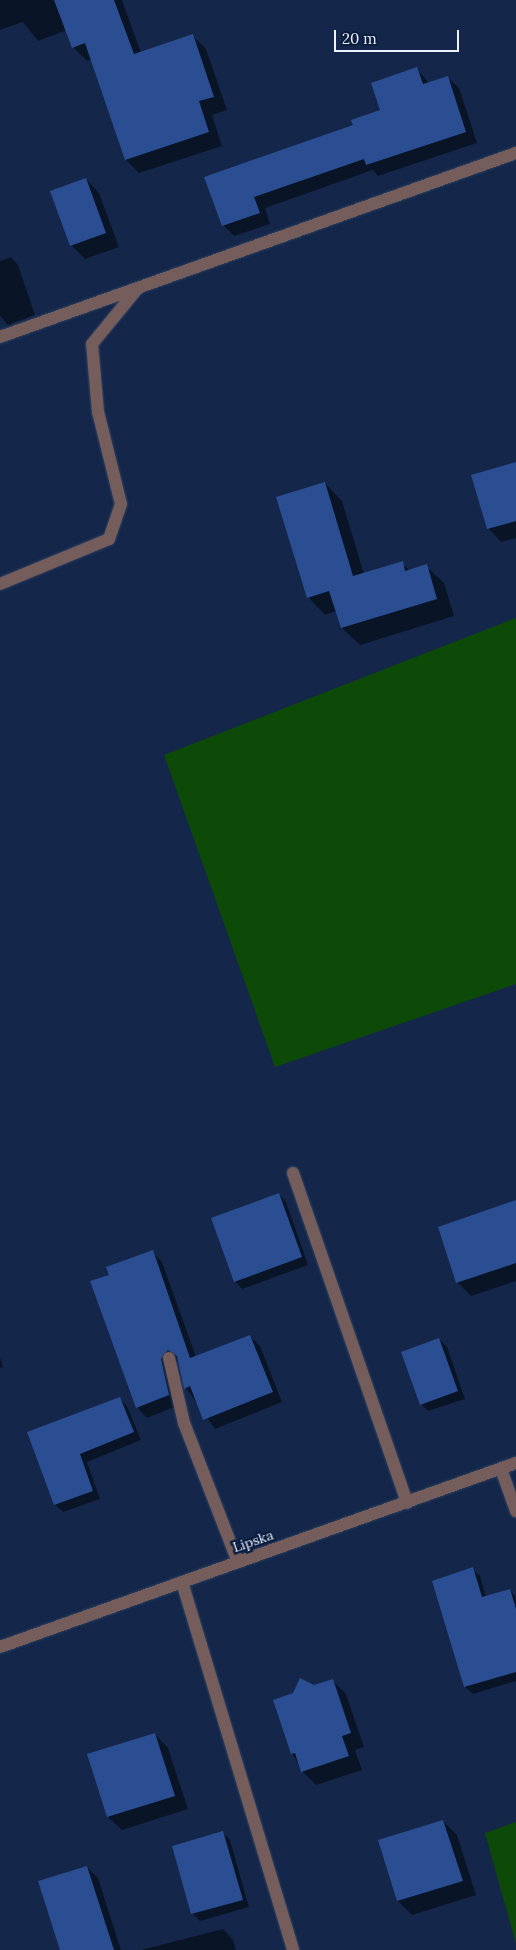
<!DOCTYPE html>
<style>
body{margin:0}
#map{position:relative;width:516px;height:1950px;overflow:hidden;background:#14274a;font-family:Lora,serif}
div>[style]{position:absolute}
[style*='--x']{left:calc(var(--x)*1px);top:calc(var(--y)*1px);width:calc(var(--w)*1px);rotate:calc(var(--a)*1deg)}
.green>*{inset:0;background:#0d4a07}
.shadow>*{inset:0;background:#0007}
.building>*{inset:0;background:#2b4e92}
.roads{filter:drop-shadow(0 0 1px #324363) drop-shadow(0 0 1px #324363)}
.service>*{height:12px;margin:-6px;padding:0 6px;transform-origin:6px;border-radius:6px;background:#755d5c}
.minor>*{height:12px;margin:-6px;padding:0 6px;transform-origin:6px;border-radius:6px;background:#755d5c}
span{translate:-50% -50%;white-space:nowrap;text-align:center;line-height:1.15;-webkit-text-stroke:4.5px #0b1d3f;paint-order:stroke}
.street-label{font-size:14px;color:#ecf1fb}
.scale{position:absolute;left:334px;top:30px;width:125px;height:22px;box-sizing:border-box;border:2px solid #ecf1fb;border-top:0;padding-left:6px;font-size:15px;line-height:18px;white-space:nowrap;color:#ecf1fb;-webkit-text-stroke:4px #0b1d3f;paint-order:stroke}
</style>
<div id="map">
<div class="green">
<i style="clip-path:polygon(516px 618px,516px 984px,275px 1067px,164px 755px)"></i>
<i style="clip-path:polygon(516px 1822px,516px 1944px,485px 1833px)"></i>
</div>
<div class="shadow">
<i style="clip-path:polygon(0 0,122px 0,141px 53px,193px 36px,206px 49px,227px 110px,212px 115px,222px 146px,139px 173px,126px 160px,92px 59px,87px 61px,73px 47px,67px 30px,38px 41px,23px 22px,0 30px)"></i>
<i style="clip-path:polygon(417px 69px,429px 83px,447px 77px,459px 88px,477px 143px,378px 176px,373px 170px,265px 208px,270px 224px,234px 236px,223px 225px,206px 177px,354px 126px,381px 110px)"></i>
<i style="clip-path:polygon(86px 179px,99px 193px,119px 247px,85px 259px,71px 245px)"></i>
<i style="clip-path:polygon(11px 257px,18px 265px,35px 315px,8px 325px,0 316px,0 261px)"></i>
<i style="clip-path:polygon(516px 463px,516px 538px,501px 542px,488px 528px)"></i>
<i style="clip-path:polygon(325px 483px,342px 501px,364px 574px,402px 563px,410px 571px,426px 566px,444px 583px,454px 616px,360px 645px,342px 628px,337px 611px,325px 615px,308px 597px)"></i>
<i style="clip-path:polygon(279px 1194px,286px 1202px,308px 1265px,242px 1289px,235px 1281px)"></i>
<i style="clip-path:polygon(516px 1202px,516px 1281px,471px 1296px,457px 1282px)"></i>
<i style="clip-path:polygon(152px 1252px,162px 1262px,196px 1357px,250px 1336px,260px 1346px,282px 1402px,215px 1429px,186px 1388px,179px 1358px,171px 1370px,179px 1405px,147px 1418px,137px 1407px,110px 1276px)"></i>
<i style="clip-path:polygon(439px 1339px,447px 1347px,465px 1399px,428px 1411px,421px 1404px)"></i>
<i style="clip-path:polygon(0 1358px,3px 1367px,0 1368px)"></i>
<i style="clip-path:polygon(119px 1398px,127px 1406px,141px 1440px,87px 1462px,100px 1499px,63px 1512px,55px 1505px,28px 1433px)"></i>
<i style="clip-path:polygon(472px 1569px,480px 1576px,486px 1597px,510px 1590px,516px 1597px,516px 1681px,473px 1694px,465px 1687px)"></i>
<i style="clip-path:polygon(332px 1680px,346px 1694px,364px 1747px,355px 1750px,362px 1770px,316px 1785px,302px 1771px,292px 1753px,314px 1687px)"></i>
<i style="clip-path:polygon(155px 1734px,168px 1748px,188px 1809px,122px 1830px,108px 1817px)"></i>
<i style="clip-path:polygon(443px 1821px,457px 1835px,476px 1895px,412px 1915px,398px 1901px,380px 1841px)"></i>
<i style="clip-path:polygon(223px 1833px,230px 1840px,249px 1907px,200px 1921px,192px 1913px)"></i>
<i style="clip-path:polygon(87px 1867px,98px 1878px,121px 1950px,61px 1950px)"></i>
<i style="clip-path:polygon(223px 1929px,233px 1940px,236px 1950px,141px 1950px)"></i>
</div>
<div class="building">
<i style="clip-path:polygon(54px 0,114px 0,134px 54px,193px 34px,214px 97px,199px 101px,209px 132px,125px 160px,85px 43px,72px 48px)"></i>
<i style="clip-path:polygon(417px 67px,423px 84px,448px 76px,466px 132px,366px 165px,364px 159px,254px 197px,260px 213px,222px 226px,204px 177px,353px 125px,351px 120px,380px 110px,371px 83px)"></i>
<i style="clip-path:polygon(86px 178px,106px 233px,70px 246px,50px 191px)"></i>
<i style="clip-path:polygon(516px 462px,516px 521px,487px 529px,471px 475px)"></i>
<i style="clip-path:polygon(325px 482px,353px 576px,403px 561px,405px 571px,427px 564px,437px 599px,341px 628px,329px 591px,307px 598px,276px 497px)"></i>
<i style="clip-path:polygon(279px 1193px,302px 1257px,234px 1282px,211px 1218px)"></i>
<i style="clip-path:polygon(516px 1200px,516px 1263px,456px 1283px,438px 1227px)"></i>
<i style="clip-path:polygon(153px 1250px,190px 1358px,250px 1335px,273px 1392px,203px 1420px,190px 1386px,184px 1389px,177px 1356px,168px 1350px,161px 1359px,169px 1395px,136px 1408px,90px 1281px,109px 1275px,106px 1267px)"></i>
<i style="clip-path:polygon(439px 1338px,458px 1391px,420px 1405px,401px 1352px)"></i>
<i style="clip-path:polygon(120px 1397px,134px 1432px,80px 1454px,93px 1491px,54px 1505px,27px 1432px)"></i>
<i style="clip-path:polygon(473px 1567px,482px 1597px,510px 1589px,516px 1609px,516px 1672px,464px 1687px,432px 1581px)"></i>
<i style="clip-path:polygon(300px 1678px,314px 1685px,333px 1679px,351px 1733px,342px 1736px,349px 1756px,301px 1772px,295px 1753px,291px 1754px,273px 1700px,293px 1693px)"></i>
<i style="clip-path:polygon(155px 1733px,175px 1796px,107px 1817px,87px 1754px)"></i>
<i style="clip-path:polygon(443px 1820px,463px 1881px,397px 1901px,378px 1840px)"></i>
<i style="clip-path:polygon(223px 1831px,243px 1900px,191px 1914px,172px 1846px)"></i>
<i style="clip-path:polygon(87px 1866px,114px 1950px,60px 1950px,38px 1881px)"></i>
</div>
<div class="roads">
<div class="service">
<i style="--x:0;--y:337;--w:548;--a:-19.63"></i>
<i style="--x:0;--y:584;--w:118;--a:-22.4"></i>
<i style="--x:109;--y:539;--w:37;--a:-71"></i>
<i style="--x:121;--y:504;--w:95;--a:-104"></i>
<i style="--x:98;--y:412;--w:68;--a:-95"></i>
<i style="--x:92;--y:344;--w:72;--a:-50.6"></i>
<i style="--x:293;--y:1173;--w:349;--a:70.9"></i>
<i style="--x:169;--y:1358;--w:67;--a:77"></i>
<i style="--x:184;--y:1423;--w:149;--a:68.8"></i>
<i style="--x:501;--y:1469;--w:45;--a:70.3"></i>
<i style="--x:182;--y:1582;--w:384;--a:73.2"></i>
</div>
<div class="minor">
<i style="--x:0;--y:1647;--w:548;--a:-19.63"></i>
</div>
</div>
<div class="street-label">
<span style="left:253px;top:1541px;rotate:-19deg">Lipska</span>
</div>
<div class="scale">20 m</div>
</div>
